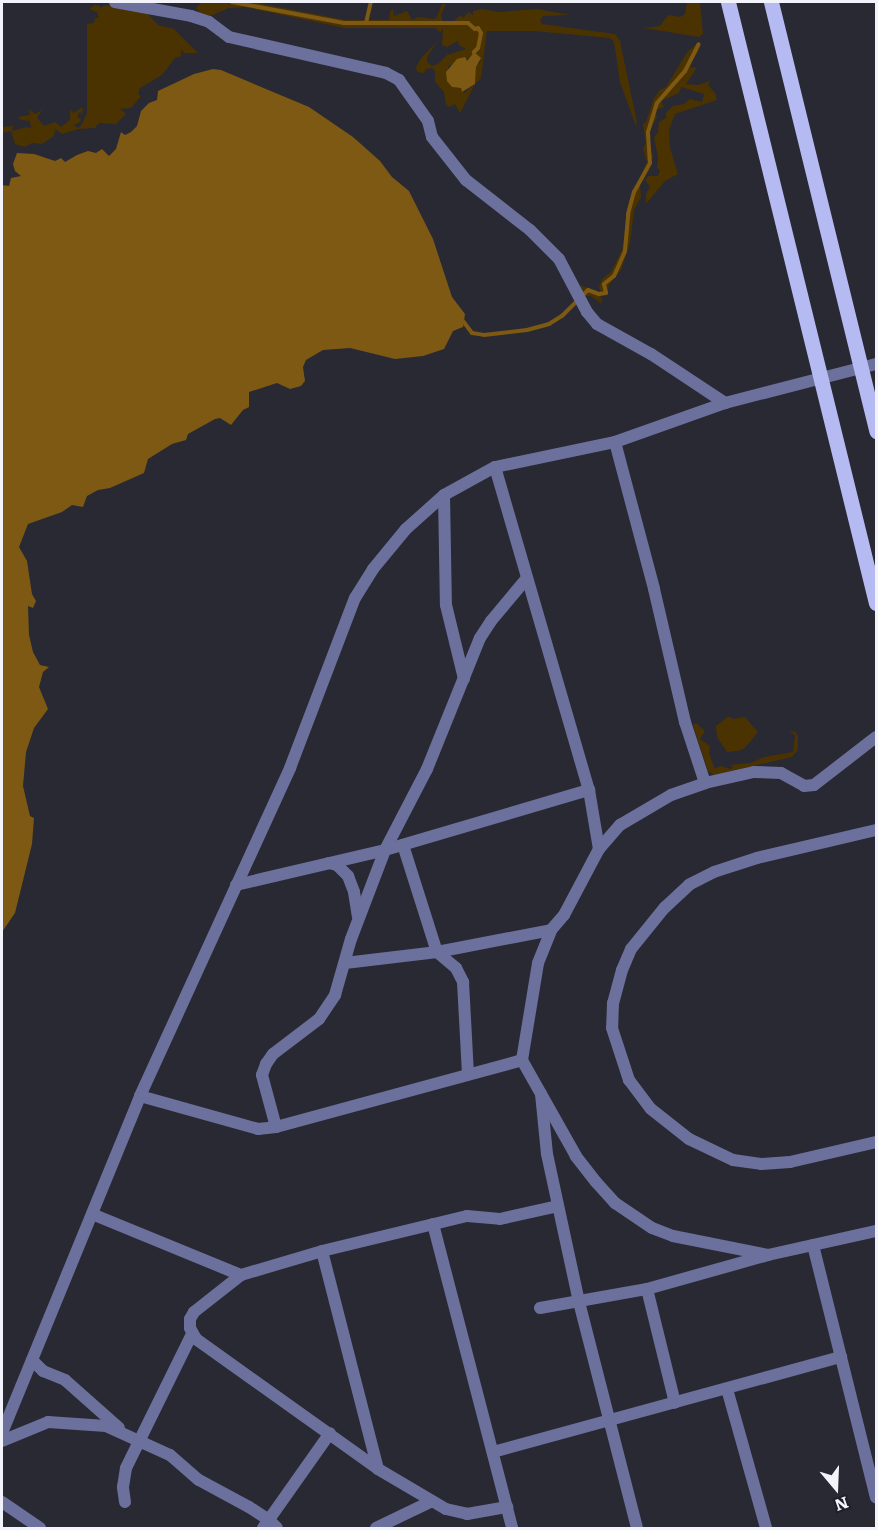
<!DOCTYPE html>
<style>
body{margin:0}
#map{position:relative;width:878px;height:1530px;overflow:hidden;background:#282932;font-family:Literata,serif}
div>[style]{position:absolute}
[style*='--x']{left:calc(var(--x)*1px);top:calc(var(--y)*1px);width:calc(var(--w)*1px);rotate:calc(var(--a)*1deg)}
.green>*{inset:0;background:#4b3301}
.water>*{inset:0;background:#7d5914}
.stream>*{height:4px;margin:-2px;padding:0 2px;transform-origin:2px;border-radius:2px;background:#7d5914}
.street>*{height:12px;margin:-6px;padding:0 6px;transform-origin:6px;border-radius:6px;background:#6c709d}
.primary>*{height:15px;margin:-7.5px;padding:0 7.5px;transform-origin:7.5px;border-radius:7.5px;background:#b5baf2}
span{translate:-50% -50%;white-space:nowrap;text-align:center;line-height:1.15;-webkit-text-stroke:4.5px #1e1f28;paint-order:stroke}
.frame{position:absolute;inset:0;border:3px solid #f3f4fb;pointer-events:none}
.north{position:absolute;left:806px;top:1458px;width:60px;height:60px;-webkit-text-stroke:4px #1e1f28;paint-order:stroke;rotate:161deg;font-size:16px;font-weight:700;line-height:24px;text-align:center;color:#f3f4fb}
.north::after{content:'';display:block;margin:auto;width:21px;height:27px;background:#f3f4fb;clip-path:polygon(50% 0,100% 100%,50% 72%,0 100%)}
</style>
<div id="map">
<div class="green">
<i style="clip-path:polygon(evenodd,201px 2px,253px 2px,345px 20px,389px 20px,390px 12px,393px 9px,394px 16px,407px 11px,412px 20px,418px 17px,434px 19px,437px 17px,442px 4px,446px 4px,441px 15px,443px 22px,454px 21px,461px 15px,463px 18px,469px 12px,473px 15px,473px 11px,482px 9px,499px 12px,537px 9px,570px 15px,543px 16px,540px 21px,542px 24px,615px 34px,620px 41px,637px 123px,636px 126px,620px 82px,614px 42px,610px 38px,534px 31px,487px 31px,481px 78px,475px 84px,460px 113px,455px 104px,449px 107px,446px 104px,444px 92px,435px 82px,435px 71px,432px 68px,426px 69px,424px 73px,417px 72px,416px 67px,422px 57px,437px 42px,427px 57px,427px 62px,432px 66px,438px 64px,447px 55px,466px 49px,459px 45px,458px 41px,447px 47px,442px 45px,443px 29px,440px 32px,435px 28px,345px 28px,245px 7px,229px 8px,210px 16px,201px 14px,196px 8px,201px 2px,474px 52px,481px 61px,476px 66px,475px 84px,464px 93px,461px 88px,452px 87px,449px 83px,448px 67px,462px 58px,466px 61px,474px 52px)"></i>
<i style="clip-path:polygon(687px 2px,700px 2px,703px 34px,699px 37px,644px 28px,660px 26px,668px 15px,680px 17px,685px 14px)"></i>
<i style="clip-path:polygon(106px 5px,146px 12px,158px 25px,174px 29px,198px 53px,184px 53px,181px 49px,181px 56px,175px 58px,162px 75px,140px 88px,138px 94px,141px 96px,131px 108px,120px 109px,126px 114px,116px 124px,99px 123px,95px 128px,78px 129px,62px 134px,55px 129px,54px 136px,42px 144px,32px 143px,25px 147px,15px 144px,11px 131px,2px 133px,2px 127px,13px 126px,12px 131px,26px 127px,31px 128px,30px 121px,21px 120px,18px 117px,30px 115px,29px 109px,35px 114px,42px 110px,37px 118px,44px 126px,55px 122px,61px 127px,70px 120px,70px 109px,73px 113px,83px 107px,82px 115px,80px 112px,77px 117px,81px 119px,80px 122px,74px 125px,78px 128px,81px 126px,87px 113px,87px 24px,94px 23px,95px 18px,99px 18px,97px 12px,89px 9px,95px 5px,100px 6px,100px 8px)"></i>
<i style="clip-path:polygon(697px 44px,699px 50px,690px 65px,691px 68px,695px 67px,696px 69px,686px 84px,698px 85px,710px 81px,708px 85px,715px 93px,717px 100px,675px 114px,669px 130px,670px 148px,678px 174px,665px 181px,646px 204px,646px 194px,650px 187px,645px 180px,649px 176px,658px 176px,660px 170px,657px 168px,658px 157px,654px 138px,658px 132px,659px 122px,666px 118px,666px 113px,673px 106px,684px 104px,690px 99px,702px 102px,704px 94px,681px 87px,679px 93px,661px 101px,664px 107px,655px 110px,657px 117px,649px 132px,651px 136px,648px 145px,653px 156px,649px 170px,640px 185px,641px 197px,634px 210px,630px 243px,621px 270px,609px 285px,607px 294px,601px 294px,602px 304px,591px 296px,585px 296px,580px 285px,601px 293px,599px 287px,602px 279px,611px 272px,622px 250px,629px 201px,647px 162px,643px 149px,646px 143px,643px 124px,646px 122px,654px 98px,660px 90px,666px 87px,688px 51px)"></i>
<i style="clip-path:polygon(729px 716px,733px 719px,745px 717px,758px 732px,744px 749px,737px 751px,727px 752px,717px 737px,716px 726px)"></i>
<i style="clip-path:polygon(696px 723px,705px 731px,700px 739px,710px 746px,709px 753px,715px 769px,720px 766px,731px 769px,733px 766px,728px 765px,751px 763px,764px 757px,793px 752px,795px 735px,789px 731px,795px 732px,798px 736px,798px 750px,792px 757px,714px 775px,708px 771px,693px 725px)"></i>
</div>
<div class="water">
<i style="clip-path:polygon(474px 52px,481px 58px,476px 67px,475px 84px,462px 92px,461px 88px,452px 87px,447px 81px,446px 72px,457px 59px,465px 57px,467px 61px)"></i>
<i style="clip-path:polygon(213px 69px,221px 70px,309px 107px,353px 137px,380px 161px,392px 177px,409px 191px,433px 239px,452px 297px,465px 314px,463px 327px,453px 331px,444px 349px,423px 356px,395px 359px,350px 348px,323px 350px,306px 360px,303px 367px,305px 381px,301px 386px,290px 389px,277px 383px,249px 392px,249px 407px,243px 410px,231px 425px,220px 418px,215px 419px,188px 434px,186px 440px,172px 444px,148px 459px,144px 473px,110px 488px,98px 490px,87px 496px,83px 507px,72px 505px,62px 512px,28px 524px,19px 547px,27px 561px,32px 594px,36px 601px,33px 608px,28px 606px,29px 635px,33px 652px,40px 665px,49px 667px,43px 672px,39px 687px,48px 709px,34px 728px,26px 752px,23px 786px,30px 816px,34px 818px,32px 844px,15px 913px,2px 932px,2px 185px,9px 186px,11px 178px,21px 176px,15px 171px,13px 164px,17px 153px,34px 154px,55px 161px,61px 158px,65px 162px,77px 155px,88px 151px,96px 153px,102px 149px,109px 156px,116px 149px,121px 132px,125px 135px,131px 132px,137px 126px,141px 111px,149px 103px,157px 100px,158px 91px,194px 74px)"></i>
</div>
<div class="stream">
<i style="--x:232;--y:2;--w:114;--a:10.6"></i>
<i style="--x:344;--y:23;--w:124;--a:0"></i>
<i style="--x:468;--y:23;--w:9;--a:41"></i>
<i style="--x:475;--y:29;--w:3;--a:-18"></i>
<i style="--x:478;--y:28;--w:6;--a:59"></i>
<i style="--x:481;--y:33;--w:15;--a:101"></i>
<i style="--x:478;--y:48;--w:6;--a:135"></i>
<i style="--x:366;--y:23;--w:22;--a:-77"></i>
<i style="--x:463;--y:321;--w:15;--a:53"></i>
<i style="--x:472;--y:333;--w:12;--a:9"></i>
<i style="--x:484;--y:335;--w:43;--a:-6.6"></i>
<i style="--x:527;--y:330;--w:23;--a:-15"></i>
<i style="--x:549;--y:324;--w:15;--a:-32"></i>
<i style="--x:562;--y:316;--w:37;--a:-45"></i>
<i style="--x:588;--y:290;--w:12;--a:20"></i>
<i style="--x:599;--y:294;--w:7;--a:-8"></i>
<i style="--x:606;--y:293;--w:9;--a:-103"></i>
<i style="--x:604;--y:284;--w:13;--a:-39"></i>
<i style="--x:614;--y:276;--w:27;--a:-66"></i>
<i style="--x:625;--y:251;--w:37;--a:-85"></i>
<i style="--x:628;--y:214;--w:23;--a:-75"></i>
<i style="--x:634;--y:192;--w:33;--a:-61"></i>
<i style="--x:650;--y:163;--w:31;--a:-94"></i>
<i style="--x:648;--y:132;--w:30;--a:-73"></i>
<i style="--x:657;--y:103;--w:43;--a:-48.8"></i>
<i style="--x:685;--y:71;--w:30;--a:-63"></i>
</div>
<div class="street">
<i style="--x:115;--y:2;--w:77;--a:10.4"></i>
<i style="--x:191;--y:16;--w:19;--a:18"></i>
<i style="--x:209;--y:22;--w:25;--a:37"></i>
<i style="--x:229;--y:37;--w:161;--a:12.9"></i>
<i style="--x:386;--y:73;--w:15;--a:28"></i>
<i style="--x:399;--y:80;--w:50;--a:54.7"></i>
<i style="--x:428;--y:121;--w:16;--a:76"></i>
<i style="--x:432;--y:137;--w:55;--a:51.7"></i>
<i style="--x:466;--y:180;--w:81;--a:38"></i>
<i style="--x:530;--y:230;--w:41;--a:45"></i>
<i style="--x:559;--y:259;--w:60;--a:62.2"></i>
<i style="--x:587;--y:312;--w:16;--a:50"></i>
<i style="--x:597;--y:324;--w:62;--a:29.1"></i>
<i style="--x:651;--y:354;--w:89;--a:33.5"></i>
<i style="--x:615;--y:442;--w:152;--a:75.1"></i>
<i style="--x:654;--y:589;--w:137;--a:76.9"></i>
<i style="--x:685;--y:722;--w:64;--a:71.8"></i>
<i style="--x:495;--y:467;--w:336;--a:73.8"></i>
<i style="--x:589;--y:790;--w:60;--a:80.4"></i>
<i style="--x:444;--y:495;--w:110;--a:89"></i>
<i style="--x:446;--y:605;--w:76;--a:76.3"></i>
<i style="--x:876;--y:830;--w:122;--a:166.8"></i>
<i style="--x:757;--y:858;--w:45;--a:162"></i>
<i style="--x:714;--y:872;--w:28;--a:153"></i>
<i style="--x:689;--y:885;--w:33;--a:137"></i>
<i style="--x:665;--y:907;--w:54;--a:129"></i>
<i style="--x:631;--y:949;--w:23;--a:113"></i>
<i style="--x:622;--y:970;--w:34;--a:105"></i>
<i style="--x:613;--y:1003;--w:25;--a:92"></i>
<i style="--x:612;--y:1028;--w:55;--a:71.9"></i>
<i style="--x:629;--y:1080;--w:36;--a:53"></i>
<i style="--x:651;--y:1109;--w:48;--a:38.3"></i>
<i style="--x:689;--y:1139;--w:49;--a:25.5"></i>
<i style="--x:733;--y:1160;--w:28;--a:8"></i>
<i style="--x:761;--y:1164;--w:29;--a:-4"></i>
<i style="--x:790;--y:1162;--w:88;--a:-13.1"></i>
<i style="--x:403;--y:845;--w:112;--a:72.4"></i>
<i style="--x:437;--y:952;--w:25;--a:40"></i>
<i style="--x:456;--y:968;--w:16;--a:63"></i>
<i style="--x:463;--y:982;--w:91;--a:86.9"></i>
<i style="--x:329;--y:863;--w:8;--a:14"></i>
<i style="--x:337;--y:865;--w:16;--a:45"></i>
<i style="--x:348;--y:876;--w:17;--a:69"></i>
<i style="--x:354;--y:892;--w:24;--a:81"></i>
<i style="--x:236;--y:885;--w:153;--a:-13.2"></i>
<i style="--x:385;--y:850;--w:213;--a:-16.4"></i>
<i style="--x:345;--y:963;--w:93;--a:-6.8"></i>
<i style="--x:437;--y:952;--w:116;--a:-10.9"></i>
<i style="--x:541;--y:1094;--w:60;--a:84.3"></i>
<i style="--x:547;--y:1154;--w:151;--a:77.8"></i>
<i style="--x:579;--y:1302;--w:233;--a:75.6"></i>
<i style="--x:140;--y:1096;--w:123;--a:15.6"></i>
<i style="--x:258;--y:1129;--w:18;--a:-6"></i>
<i style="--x:276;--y:1127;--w:255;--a:-15.2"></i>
<i style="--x:276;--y:1127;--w:54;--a:-105.1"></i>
<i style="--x:262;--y:1075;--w:12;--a:-70"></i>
<i style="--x:266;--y:1064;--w:12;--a:-55"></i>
<i style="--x:273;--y:1054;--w:58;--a:-37.3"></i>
<i style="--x:319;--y:1019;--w:29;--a:-56"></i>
<i style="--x:335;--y:995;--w:58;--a:-74.1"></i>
<i style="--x:351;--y:939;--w:95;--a:-69.1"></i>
<i style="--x:385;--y:850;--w:91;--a:-62.6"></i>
<i style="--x:427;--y:769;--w:141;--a:-68"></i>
<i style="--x:480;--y:638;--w:20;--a:-57"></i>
<i style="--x:491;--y:621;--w:56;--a:-50.1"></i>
<i style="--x:92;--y:1214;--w:161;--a:22.3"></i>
<i style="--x:241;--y:1275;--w:84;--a:-16.5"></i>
<i style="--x:322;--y:1251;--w:149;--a:-13.6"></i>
<i style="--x:467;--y:1216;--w:33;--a:5"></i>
<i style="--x:500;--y:1219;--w:59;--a:-12.6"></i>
<i style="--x:433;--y:1224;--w:314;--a:75.4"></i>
<i style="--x:813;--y:1245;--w:260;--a:76"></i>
<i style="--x:322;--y:1251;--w:225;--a:75.6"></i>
<i style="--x:378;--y:1469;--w:79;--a:30.5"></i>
<i style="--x:446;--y:1509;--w:22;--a:13"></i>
<i style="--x:467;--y:1514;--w:41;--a:-9.9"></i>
<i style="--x:768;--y:1255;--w:97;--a:-168.7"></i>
<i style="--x:673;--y:1236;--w:22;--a:-159"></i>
<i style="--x:652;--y:1228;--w:45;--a:-146"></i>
<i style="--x:615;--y:1203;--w:28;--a:-132"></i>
<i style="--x:596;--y:1182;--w:33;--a:-128"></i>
<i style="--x:576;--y:1156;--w:110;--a:-119.4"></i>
<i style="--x:522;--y:1060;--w:98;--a:-80.6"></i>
<i style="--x:538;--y:963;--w:35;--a:-68"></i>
<i style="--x:551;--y:930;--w:20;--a:-49"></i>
<i style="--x:564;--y:915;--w:75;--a:-62.1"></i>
<i style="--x:599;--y:849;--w:32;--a:-49"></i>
<i style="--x:620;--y:825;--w:59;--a:-30.5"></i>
<i style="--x:671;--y:795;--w:36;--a:-19"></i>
<i style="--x:705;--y:783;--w:50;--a:-12.7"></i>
<i style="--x:754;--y:772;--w:27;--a:2"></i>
<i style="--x:781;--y:773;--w:26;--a:29"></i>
<i style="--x:804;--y:786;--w:10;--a:-6"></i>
<i style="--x:814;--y:785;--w:78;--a:-37.7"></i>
<i style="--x:241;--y:1275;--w:60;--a:141.8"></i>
<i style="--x:194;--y:1312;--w:8;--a:120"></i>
<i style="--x:190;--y:1319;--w:9;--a:90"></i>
<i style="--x:190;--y:1328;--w:13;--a:61"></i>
<i style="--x:196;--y:1339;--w:224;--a:35.5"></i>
<i style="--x:647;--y:1289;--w:117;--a:76.2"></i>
<i style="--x:540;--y:1308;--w:109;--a:-10.1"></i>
<i style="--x:647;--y:1289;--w:126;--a:-15.7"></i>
<i style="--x:768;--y:1255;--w:111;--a:-12.5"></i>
<i style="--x:32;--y:1360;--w:16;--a:45"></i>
<i style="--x:43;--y:1371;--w:24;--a:22"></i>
<i style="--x:65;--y:1380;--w:72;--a:41.6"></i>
<i style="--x:727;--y:1389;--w:144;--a:74.3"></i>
<i style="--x:2;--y:1433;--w:364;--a:-67.7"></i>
<i style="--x:140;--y:1096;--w:361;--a:-65.4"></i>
<i style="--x:290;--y:768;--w:182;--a:-69.1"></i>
<i style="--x:355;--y:598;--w:34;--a:-58"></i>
<i style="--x:373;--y:569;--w:52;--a:-50.5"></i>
<i style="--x:406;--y:529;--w:51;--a:-41.8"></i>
<i style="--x:444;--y:495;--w:58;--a:-28.8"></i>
<i style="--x:495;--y:467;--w:123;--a:-11.8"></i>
<i style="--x:615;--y:442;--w:117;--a:-19.5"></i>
<i style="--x:725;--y:403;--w:156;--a:-14.5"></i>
<i style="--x:2;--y:1441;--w:50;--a:-22.4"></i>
<i style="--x:48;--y:1422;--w:58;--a:3.9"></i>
<i style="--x:106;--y:1426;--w:70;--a:24.4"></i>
<i style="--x:170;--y:1455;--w:38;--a:41"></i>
<i style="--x:199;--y:1480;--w:57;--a:28.4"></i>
<i style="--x:249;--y:1507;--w:24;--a:33"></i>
<i style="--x:269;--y:1520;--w:11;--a:45"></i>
<i style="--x:493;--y:1452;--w:361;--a:-15.3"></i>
<i style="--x:2;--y:1502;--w:46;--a:34.4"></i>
<i style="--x:125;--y:1502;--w:15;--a:-98"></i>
<i style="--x:123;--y:1487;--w:19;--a:-81"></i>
<i style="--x:126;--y:1468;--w:149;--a:-63.8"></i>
<i style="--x:263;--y:1528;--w:116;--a:-54.8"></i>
<i style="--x:376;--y:1528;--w:60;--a:-25.7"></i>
</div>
<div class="primary">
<i style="--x:728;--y:2;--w:619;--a:76.17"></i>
<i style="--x:771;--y:2;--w:442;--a:76.2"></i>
</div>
<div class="frame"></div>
<div class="north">N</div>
</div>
